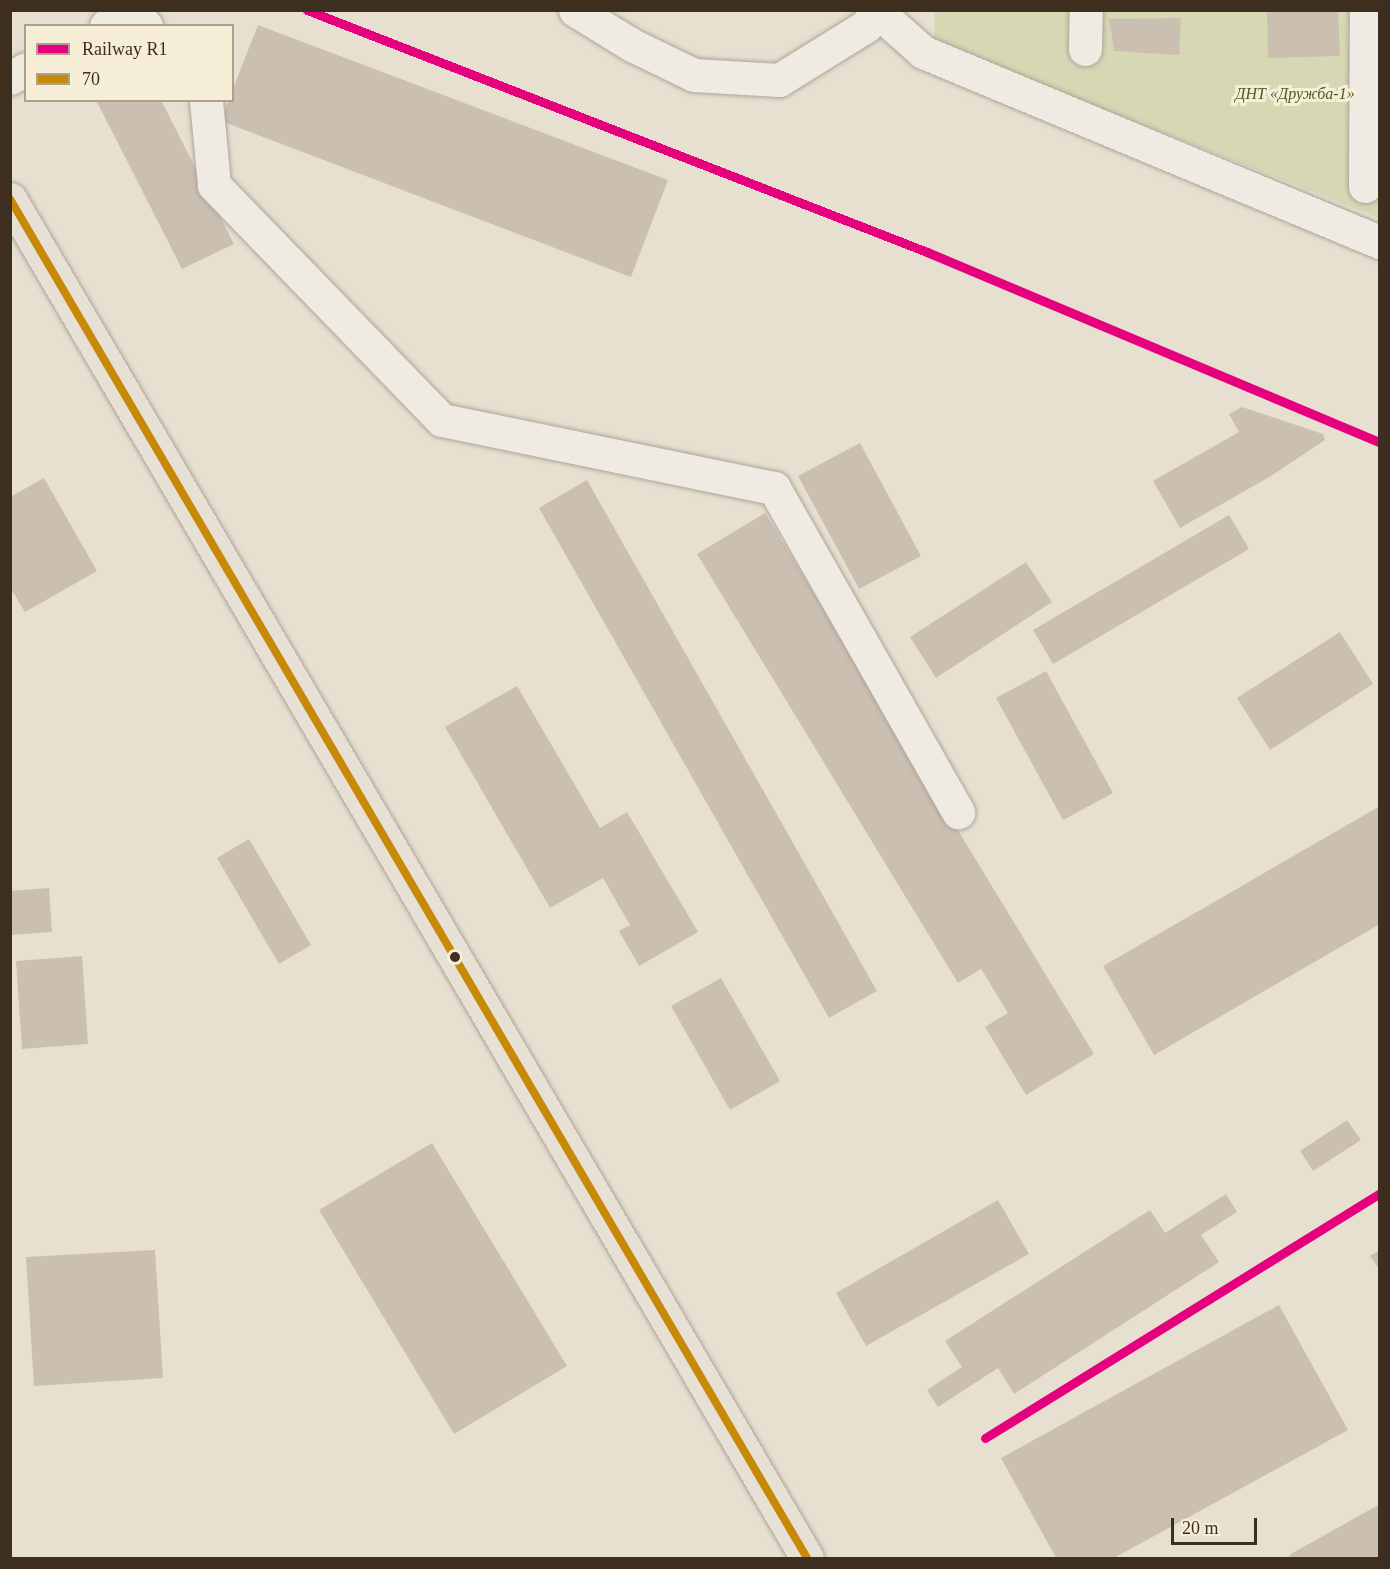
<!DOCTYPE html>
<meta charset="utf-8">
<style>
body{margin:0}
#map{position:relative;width:1390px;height:1569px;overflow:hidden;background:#e7e0d1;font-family:"Times New Roman",serif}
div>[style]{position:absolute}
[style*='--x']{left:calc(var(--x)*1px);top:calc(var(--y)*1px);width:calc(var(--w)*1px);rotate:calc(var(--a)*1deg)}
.green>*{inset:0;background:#d6d7b3}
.building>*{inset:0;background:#cbbfb2}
.roads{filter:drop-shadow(0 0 2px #ada599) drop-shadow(0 0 2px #ada599)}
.minor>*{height:33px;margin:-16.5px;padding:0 16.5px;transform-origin:16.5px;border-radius:16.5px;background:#efebe3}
.major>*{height:33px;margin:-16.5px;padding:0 16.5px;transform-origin:16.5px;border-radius:16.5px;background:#e6e1d4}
.bus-1>*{height:8px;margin:-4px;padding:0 4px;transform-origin:4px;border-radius:4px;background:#c88808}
.rail-1>*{height:9px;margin:-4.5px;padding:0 4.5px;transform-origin:4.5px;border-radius:4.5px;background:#e5007d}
.dots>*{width:16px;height:16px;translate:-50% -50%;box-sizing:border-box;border:3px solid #f7eed8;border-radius:50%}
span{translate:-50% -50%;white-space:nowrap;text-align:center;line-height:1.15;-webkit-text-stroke:6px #f7eed8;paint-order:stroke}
.park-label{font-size:16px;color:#4d5a26;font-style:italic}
.frame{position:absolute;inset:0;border:12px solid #3d2e20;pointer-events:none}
.legend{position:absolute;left:24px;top:24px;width:210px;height:78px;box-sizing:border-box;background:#f7eed8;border:2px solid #ada18e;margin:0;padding:8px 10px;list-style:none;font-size:18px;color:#3d2e20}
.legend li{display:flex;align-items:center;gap:12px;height:30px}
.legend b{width:30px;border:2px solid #ada18e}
.scale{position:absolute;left:1171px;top:1518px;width:86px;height:27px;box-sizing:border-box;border:3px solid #3d2e20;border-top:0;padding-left:8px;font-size:18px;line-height:21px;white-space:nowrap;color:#3d2e20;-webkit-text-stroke:4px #f7eed8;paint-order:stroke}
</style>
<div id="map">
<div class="green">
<i style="clip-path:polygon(935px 11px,1379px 11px,1379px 218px,934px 42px)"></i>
</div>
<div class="building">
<i style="clip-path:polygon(1267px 10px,1338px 10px,1340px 56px,1268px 58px)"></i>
<i style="clip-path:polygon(1181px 18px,1179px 55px,1114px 51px,1109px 19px)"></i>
<i style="clip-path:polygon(258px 25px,668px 180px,631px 277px,221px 121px,229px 100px,232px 100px,232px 91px)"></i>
<i style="clip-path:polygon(96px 100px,161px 100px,234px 244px,182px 269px)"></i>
<i style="clip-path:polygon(1242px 407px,1323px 434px,1325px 440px,1271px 476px,1180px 528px,1153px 481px,1239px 432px,1229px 414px)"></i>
<i style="clip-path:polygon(860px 443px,921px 556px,859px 589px,798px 476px)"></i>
<i style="clip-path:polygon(44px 478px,97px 571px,25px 612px,10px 587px,10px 497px)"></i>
<i style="clip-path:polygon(587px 480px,877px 991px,829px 1018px,539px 508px)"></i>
<i style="clip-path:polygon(765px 513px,1094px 1054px,1026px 1095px,985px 1027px,1008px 1013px,981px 969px,958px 983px,697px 554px)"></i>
<i style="clip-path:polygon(1229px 515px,1249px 549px,1053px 664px,1033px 630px)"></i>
<i style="clip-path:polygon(1026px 562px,1052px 602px,936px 678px,910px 637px)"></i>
<i style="clip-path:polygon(1340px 632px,1373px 684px,1270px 750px,1237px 698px)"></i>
<i style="clip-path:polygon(1046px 671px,1113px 793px,1063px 820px,996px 698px)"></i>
<i style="clip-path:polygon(517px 686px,600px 828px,627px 812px,698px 932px,639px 966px,619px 931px,630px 925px,603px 878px,550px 908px,445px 727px)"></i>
<i style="clip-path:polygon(1380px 806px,1380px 924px,1154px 1055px,1103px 966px)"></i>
<i style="clip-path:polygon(249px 839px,311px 945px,279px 964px,217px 858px)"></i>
<i style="clip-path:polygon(49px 888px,52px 932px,10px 935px,10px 891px)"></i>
<i style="clip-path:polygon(82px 956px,88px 1044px,22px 1049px,16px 961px)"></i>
<i style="clip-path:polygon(721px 978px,780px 1081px,730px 1110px,671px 1006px)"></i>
<i style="clip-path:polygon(1347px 1120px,1361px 1140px,1313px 1171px,1300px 1151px)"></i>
<i style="clip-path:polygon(432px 1143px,567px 1366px,454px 1434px,319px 1210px)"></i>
<i style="clip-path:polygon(1226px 1194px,1237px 1212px,1201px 1235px,1219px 1262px,1014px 1394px,998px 1368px,938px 1407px,927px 1390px,962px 1367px,945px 1341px,1150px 1210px,1165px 1233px)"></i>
<i style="clip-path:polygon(998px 1200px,1029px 1254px,866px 1346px,836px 1293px)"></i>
<i style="clip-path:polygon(155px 1250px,163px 1378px,34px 1386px,26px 1257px)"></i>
<i style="clip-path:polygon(1380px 1250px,1380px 1270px,1370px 1256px)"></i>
<i style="clip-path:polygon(1279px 1305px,1348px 1430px,1114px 1558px,1056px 1558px,1001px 1458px)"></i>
<i style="clip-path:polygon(1380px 1504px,1380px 1558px,1291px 1558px,1289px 1555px)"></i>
</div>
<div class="roads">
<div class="minor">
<i style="--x:575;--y:10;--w:67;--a:31.6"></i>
<i style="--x:632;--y:45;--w:69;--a:25.8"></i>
<i style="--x:694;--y:75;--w:85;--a:3.4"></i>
<i style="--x:779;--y:80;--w:102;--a:-31.8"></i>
<i style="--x:866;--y:26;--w:20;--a:-53"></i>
<i style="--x:877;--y:11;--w:62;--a:41.7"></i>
<i style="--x:923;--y:52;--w:495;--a:22.6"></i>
<i style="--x:106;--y:26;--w:31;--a:-29"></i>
<i style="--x:133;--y:11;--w:20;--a:49"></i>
<i style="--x:1085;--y:49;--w:39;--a:-89"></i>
<i style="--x:10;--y:78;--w:18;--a:-29"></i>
<i style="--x:206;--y:100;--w:85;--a:84.6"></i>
<i style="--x:214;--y:185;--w:327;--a:45.9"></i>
<i style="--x:442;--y:420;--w:339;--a:11.6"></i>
<i style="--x:774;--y:488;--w:373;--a:60.4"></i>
<i style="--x:1365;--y:186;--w:176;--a:-89.7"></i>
</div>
<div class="major">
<i style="--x:10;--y:199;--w:1575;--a:59.61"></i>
</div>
</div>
<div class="bus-1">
<i style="--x:10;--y:199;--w:1575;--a:59.61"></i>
</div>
<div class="rail-1">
<i style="--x:307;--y:10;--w:666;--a:21.32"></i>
<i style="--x:927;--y:252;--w:491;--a:22.8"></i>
<i style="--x:985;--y:1438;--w:465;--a:-31.8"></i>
</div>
<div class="dots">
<i style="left:455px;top:957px;background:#3d2e20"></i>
</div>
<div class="park-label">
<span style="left:1295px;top:94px">ДНТ «Дружба-1»</span>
</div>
<div class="frame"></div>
<ul class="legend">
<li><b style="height:8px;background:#e5007d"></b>Railway R1</li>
<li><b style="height:8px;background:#c88808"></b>70</li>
</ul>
<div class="scale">20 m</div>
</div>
